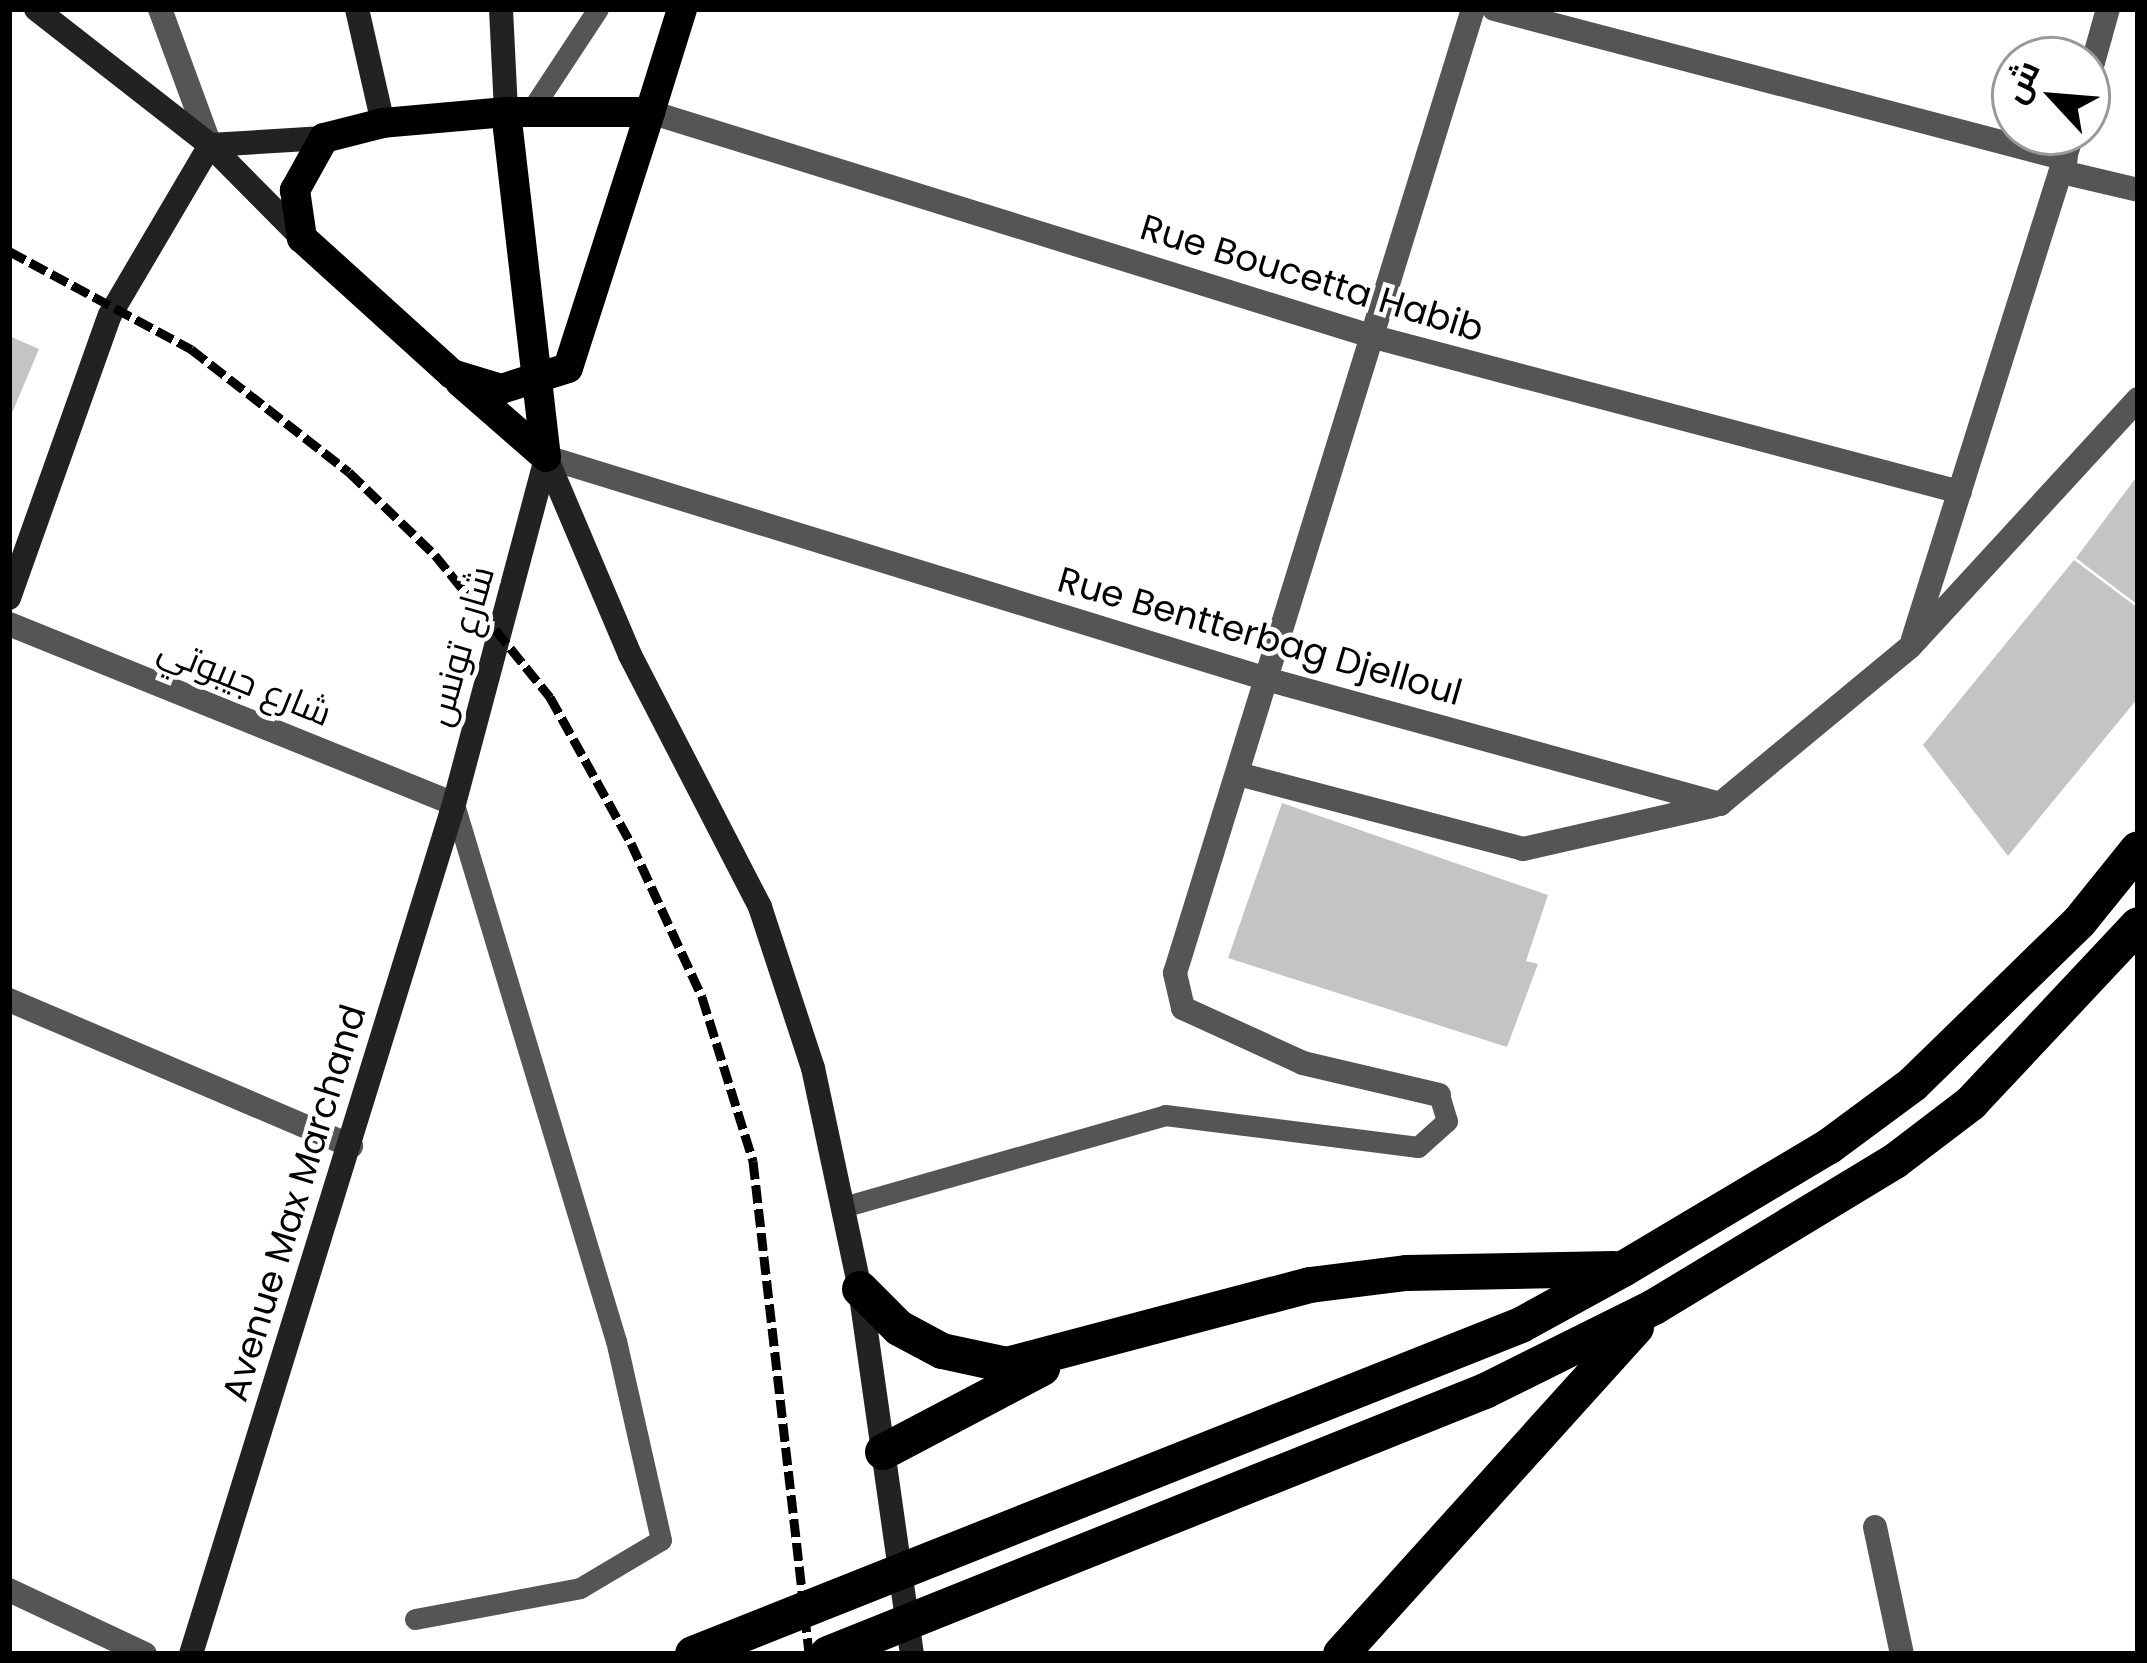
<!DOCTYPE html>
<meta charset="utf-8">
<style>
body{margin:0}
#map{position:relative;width:2147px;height:1663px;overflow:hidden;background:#fff;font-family:Poppins,Cairo,sans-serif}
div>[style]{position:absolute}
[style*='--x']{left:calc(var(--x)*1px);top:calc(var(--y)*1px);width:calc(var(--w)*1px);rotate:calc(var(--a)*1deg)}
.building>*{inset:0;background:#c4c4c4}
.lane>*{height:21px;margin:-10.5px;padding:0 10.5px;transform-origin:10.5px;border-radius:10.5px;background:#555}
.street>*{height:24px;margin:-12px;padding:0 12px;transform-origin:12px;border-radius:12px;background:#555}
.secondary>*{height:24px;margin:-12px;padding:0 12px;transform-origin:12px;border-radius:12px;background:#222}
.primary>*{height:30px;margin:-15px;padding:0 15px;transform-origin:15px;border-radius:15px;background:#000}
.highway>*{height:36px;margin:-18px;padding:0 18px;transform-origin:18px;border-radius:18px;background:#000}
.rail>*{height:9px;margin-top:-4.5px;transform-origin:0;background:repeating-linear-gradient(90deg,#000 0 18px,transparent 0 24px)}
span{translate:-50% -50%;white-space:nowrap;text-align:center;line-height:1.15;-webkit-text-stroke:9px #fff;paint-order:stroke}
.street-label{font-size:36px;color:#000}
.frame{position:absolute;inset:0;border:12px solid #000;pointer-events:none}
.north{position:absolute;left:1991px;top:36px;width:120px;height:120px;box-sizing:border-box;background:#fff;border:3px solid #999;border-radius:50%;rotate:296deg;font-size:33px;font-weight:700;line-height:48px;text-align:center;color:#000}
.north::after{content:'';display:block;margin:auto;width:42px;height:54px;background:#000;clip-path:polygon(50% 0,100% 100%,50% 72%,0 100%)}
</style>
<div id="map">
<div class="building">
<i style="clip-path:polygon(9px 336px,39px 349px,9px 420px)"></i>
<i style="clip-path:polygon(2138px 475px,2138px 605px,2076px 558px)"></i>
<i style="clip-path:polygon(2074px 560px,2138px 608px,2138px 698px,2008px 856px,1923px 745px)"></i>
<i style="clip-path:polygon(1282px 803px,1548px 895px,1526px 961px,1538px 964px,1507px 1047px,1228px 958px)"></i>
</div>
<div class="lane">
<i style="--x:530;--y:112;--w:123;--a:-56.6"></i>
<i style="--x:843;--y:1207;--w:335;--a:-15.9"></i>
<i style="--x:1165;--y:1115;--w:255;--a:7.2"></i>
<i style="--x:1418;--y:1147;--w:39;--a:-42"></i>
<i style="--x:1447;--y:1121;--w:27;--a:-107"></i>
<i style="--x:415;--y:1619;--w:168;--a:-10.6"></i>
<i style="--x:580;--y:1588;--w:94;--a:-30.7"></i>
<i style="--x:661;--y:1540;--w:204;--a:-102.7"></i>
<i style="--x:616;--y:1341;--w:561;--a:-106.79"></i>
</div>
<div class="street">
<i style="--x:160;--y:9;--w:145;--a:69.8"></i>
<i style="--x:1494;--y:9;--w:591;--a:14.69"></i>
<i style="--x:2087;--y:84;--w:78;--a:-74.4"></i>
<i style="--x:650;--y:112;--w:758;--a:17.26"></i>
<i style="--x:1374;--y:337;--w:606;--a:14.82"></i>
<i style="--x:2062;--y:172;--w:78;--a:13.3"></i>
<i style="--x:546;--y:457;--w:758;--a:17.12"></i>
<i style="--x:1270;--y:680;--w:467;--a:15.4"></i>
<i style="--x:1720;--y:804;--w:246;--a:-39.6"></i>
<i style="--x:1910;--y:647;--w:337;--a:-47.4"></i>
<i style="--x:9;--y:624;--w:480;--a:22"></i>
<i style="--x:1913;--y:639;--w:532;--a:-72.49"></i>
<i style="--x:1238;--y:774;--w:295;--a:14.7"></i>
<i style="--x:1523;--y:849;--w:195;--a:-12.8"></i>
<i style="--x:9;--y:1000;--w:372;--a:23.1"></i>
<i style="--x:1439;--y:1095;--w:140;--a:-166.8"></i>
<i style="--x:1303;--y:1063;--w:132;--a:-155.4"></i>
<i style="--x:1183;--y:1008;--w:36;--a:-103"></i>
<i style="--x:1175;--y:973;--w:1009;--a:-72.82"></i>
<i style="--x:1875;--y:1527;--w:130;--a:78"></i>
<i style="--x:9;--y:1590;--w:150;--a:25.2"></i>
</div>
<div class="secondary">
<i style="--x:36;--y:9;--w:221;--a:38"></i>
<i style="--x:210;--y:145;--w:131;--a:45.3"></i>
<i style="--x:357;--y:9;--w:117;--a:77.2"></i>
<i style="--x:501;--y:9;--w:103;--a:87.2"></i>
<i style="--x:210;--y:145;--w:114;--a:-3.5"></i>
<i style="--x:546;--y:457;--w:215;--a:67"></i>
<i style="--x:630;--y:655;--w:284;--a:62.7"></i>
<i style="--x:760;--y:907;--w:169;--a:71.8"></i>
<i style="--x:813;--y:1068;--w:226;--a:78"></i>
<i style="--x:860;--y:1289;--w:369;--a:81.9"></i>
<i style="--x:9;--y:598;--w:300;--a:-70.4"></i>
<i style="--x:110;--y:315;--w:197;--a:-59.5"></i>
<i style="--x:191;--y:1654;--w:890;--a:-72.81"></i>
<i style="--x:454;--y:804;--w:357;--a:-75.1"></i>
</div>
<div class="primary">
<i style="--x:506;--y:112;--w:347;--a:83.4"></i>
<i style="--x:650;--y:112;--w:144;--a:180"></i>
<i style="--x:506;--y:112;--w:123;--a:174.9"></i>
<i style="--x:383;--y:123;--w:61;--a:165.7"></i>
<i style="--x:324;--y:138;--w:60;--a:119.1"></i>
<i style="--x:295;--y:190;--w:49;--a:81.7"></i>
<i style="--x:302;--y:238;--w:202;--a:42.2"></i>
<i style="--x:452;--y:374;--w:51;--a:17"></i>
<i style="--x:501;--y:389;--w:70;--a:-17.4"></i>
<i style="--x:568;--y:368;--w:269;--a:-72.2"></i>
<i style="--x:650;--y:112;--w:108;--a:-72.7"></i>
<i style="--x:460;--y:382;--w:114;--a:41.1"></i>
</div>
<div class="highway">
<i style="--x:860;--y:1289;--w:55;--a:45"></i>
<i style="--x:899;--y:1328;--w:49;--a:28.1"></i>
<i style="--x:942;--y:1351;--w:66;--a:12.2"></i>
<i style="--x:1007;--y:1365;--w:313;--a:-14.8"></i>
<i style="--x:1310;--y:1285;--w:97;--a:-7.1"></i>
<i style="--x:1406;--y:1273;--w:208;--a:-1.1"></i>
<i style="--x:883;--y:1452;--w:180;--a:-27.8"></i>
<i style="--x:693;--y:1654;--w:891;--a:-21.67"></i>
<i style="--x:1521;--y:1325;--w:116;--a:-28.8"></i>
<i style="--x:1623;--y:1269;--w:239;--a:-30.8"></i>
<i style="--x:1828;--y:1147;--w:106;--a:-36.5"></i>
<i style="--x:1913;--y:1084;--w:233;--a:-44.3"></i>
<i style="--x:2080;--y:921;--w:92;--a:-51.1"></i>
<i style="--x:828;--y:1654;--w:708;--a:-21.82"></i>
<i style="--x:1485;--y:1391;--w:189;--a:-26.4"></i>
<i style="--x:1654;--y:1307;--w:282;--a:-31.2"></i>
<i style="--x:1895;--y:1161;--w:96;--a:-37.3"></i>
<i style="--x:1971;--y:1103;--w:244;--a:-46.8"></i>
<i style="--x:1341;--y:1654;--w:440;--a:-47.9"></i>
</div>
<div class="rail">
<i style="--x:9;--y:251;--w:207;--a:28.3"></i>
<i style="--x:191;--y:349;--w:200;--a:37.9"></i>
<i style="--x:349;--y:472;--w:120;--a:44"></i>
<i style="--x:435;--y:555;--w:183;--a:51"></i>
<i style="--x:550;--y:697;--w:167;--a:61"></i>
<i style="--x:631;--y:843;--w:170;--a:65.2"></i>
<i style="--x:702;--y:997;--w:172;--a:72.7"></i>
<i style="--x:753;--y:1161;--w:496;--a:83.5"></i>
</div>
<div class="street-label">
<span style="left:1312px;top:278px;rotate:17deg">Rue Boucetta Habib</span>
<span style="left:1260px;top:636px;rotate:16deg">Rue Bentterbag Djelloul</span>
<span style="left:460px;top:646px;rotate:-74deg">شارع تونس</span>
<span style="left:245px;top:681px;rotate:22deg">شارع جيبوتي</span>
<span style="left:294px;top:1203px;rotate:-73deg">Avenue Max Marchand</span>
</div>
<div class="frame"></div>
<div class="north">ش</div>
</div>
